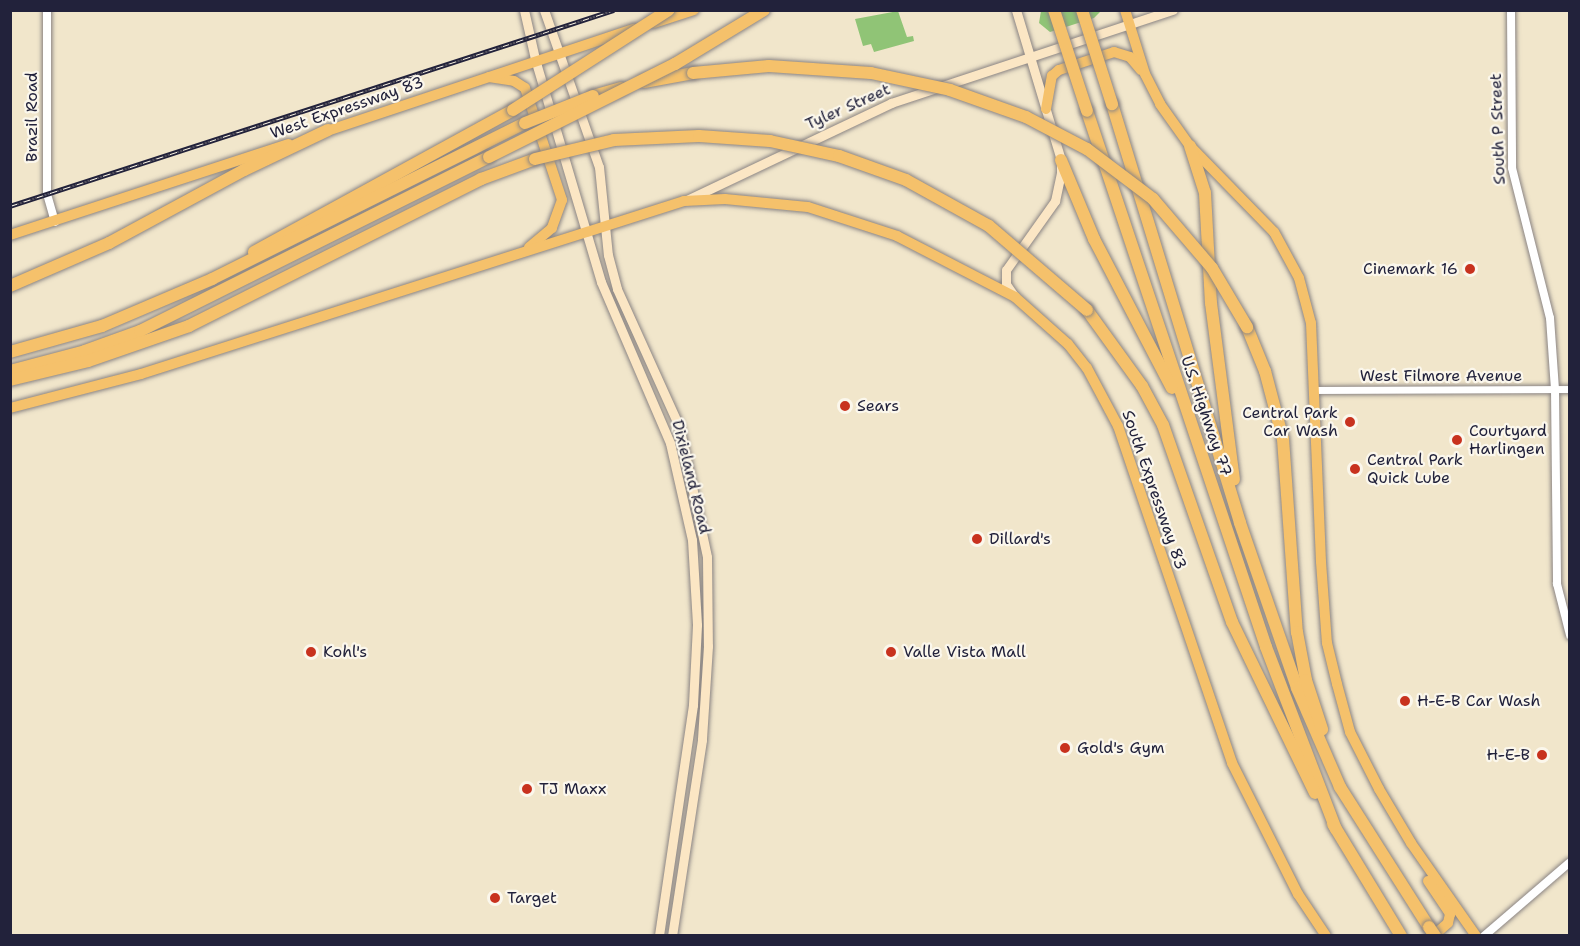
<!DOCTYPE html>
<style>
body{margin:0}
#map{position:relative;width:1580px;height:946px;overflow:hidden;background:#f1e6cb;font-family:"Shantell Sans",sans-serif}
div>[style]{position:absolute}
[style*='--x']{left:calc(var(--x)*1px);top:calc(var(--y)*1px);width:calc(var(--w)*1px);rotate:calc(var(--a)*1deg)}
.green>*{inset:0;background:#90c476}
.roads{filter:drop-shadow(0 0 2px #8a8483) drop-shadow(0 0 2px #8a8483)}
.minor>*{height:7px;margin:-3.5px;padding:0 3.5px;transform-origin:3.5px;border-radius:3.5px;background:#fff}
.tertiary>*{height:8px;margin:-4px;padding:0 4px;transform-origin:4px;border-radius:4px;background:#fff}
.secondary>*{height:9px;margin:-4.5px;padding:0 4.5px;transform-origin:4.5px;border-radius:4.5px;background:#fbe6c4}
.primary>*{height:10px;margin:-5px;padding:0 5px;transform-origin:5px;border-radius:5px;background:#f5c16b}
.motorway>*{height:12px;margin:-6px;padding:0 6px;transform-origin:6px;border-radius:6px;background:#f5c16b}
.rail>*{height:4.5px;margin-top:-2.25px;transform-origin:0;background:repeating-linear-gradient(90deg,#fbf7ec 0 7px,#22223b 0 14px);box-sizing:border-box;border-block:2px solid #22223b}
.bridges{filter:drop-shadow(0 0 2px #8a8483) drop-shadow(0 0 2px #8a8483)}
.motorway-bridge>*{height:12px;margin:-6px;padding:0 6px;transform-origin:6px;border-radius:6px;background:#f5c16b}
.dots>*{width:16px;height:16px;translate:-50% -50%;box-sizing:border-box;border:3px solid #fbf7ec;border-radius:50%}
span{translate:-50% -50%;white-space:nowrap;text-align:center;line-height:1.15;-webkit-text-stroke:4.5px #fbf7ec;paint-order:stroke}
.street-label{font-size:16px;color:#22223b}
.poi-label{font-size:16px;color:#22223b}
.right{translate:-100% -50%;text-align:right}
.left{translate:0 -50%;text-align:left}
.frame{position:absolute;inset:0;border:12px solid #22223b;pointer-events:none}
</style>
<div id="map">
<div class="green">
<i style="clip-path:polygon(898px 11px,907px 37px,913px 36px,914px 41px,874px 52px,871px 44px,863px 46px,855px 19px)"></i>
<i style="clip-path:polygon(1041px 11px,1101px 11px,1094px 18px,1050px 32px,1039px 23px)"></i>
</div>
<div class="roads">
<div class="minor">
<i style="--x:1314;--y:390;--w:256;--a:-0.2"></i>
</div>
<div class="tertiary">
<i style="--x:47;--y:10;--w:184;--a:90"></i>
<i style="--x:47;--y:194;--w:29;--a:74"></i>
<i style="--x:1511;--y:10;--w:158;--a:89.6"></i>
<i style="--x:1512;--y:168;--w:155;--a:75.8"></i>
<i style="--x:1550;--y:318;--w:71;--a:86"></i>
<i style="--x:1555;--y:389;--w:195;--a:89.4"></i>
<i style="--x:1557;--y:584;--w:53;--a:75.7"></i>
<i style="--x:1484;--y:936;--w:113;--a:-40.7"></i>
</div>
<div class="secondary">
<i style="--x:524;--y:10;--w:50;--a:77.3"></i>
<i style="--x:535;--y:59;--w:233;--a:73.5"></i>
<i style="--x:601;--y:282;--w:175;--a:66.8"></i>
<i style="--x:670;--y:443;--w:99;--a:77.2"></i>
<i style="--x:692;--y:540;--w:85;--a:86.6"></i>
<i style="--x:697;--y:625;--w:80;--a:92.9"></i>
<i style="--x:693;--y:705;--w:233;--a:98.4"></i>
<i style="--x:544;--y:10;--w:166;--a:70.7"></i>
<i style="--x:599;--y:167;--w:88;--a:84.2"></i>
<i style="--x:608;--y:255;--w:35;--a:75"></i>
<i style="--x:617;--y:289;--w:150;--a:65.7"></i>
<i style="--x:679;--y:426;--w:134;--a:77.9"></i>
<i style="--x:707;--y:557;--w:89;--a:89.4"></i>
<i style="--x:708;--y:646;--w:94;--a:93.7"></i>
<i style="--x:702;--y:740;--w:198;--a:98.7"></i>
<i style="--x:687;--y:200;--w:226;--a:-25.4"></i>
<i style="--x:891;--y:103;--w:297;--a:-18.3"></i>
<i style="--x:1015;--y:297;--w:16;--a:-125"></i>
<i style="--x:1006;--y:284;--w:14;--a:-90"></i>
<i style="--x:1006;--y:270;--w:85;--a:-54.6"></i>
<i style="--x:1055;--y:201;--w:29;--a:-78"></i>
<i style="--x:1061;--y:173;--w:13;--a:-90"></i>
<i style="--x:1061;--y:160;--w:157;--a:-106.7"></i>
</div>
<div class="primary">
<i style="--x:1125;--y:10;--w:67;--a:72.6"></i>
<i style="--x:1145;--y:74;--w:34;--a:63"></i>
<i style="--x:1160;--y:104;--w:52;--a:54.5"></i>
<i style="--x:1190;--y:146;--w:120;--a:45.7"></i>
<i style="--x:1274;--y:232;--w:52;--a:61.5"></i>
<i style="--x:1299;--y:278;--w:47;--a:75.1"></i>
<i style="--x:1311;--y:323;--w:239;--a:87.6"></i>
<i style="--x:1321;--y:562;--w:81;--a:85.8"></i>
<i style="--x:1327;--y:643;--w:42;--a:76.3"></i>
<i style="--x:1337;--y:684;--w:50;--a:74.8"></i>
<i style="--x:1350;--y:732;--w:64;--a:63"></i>
<i style="--x:1379;--y:789;--w:63;--a:59.3"></i>
<i style="--x:1411;--y:843;--w:113;--a:55"></i>
<i style="--x:654;--y:23;--w:42;--a:-18"></i>
<i style="--x:489;--y:77;--w:25;--a:9"></i>
<i style="--x:514;--y:81;--w:13;--a:32"></i>
<i style="--x:525;--y:88;--w:118;--a:71.7"></i>
<i style="--x:562;--y:200;--w:30;--a:110"></i>
<i style="--x:552;--y:228;--w:30;--a:140"></i>
<i style="--x:1046;--y:109;--w:34;--a:-80"></i>
<i style="--x:1052;--y:76;--w:9;--a:-41"></i>
<i style="--x:1059;--y:70;--w:58;--a:-18.1"></i>
<i style="--x:1114;--y:52;--w:17;--a:17"></i>
<i style="--x:1130;--y:57;--w:17;--a:50"></i>
<i style="--x:321;--y:133;--w:330;--a:-18.4"></i>
<i style="--x:10;--y:235;--w:293;--a:-18.1"></i>
<i style="--x:10;--y:408;--w:135;--a:-14.5"></i>
<i style="--x:141;--y:374;--w:570;--a:-17.67"></i>
<i style="--x:684;--y:201;--w:41;--a:-2.8"></i>
<i style="--x:725;--y:199;--w:83;--a:5.5"></i>
<i style="--x:808;--y:207;--w:94;--a:18"></i>
<i style="--x:897;--y:236;--w:133;--a:27.3"></i>
<i style="--x:1015;--y:297;--w:71;--a:41.6"></i>
<i style="--x:1068;--y:344;--w:31;--a:52"></i>
<i style="--x:1087;--y:368;--w:66;--a:61.9"></i>
<i style="--x:1118;--y:426;--w:356;--a:71.3"></i>
<i style="--x:1232;--y:763;--w:147;--a:63.3"></i>
<i style="--x:1298;--y:894;--w:50;--a:56.3"></i>
<i style="--x:1428;--y:881;--w:40;--a:56"></i>
<i style="--x:1450;--y:914;--w:9;--a:103"></i>
<i style="--x:1448;--y:923;--w:20;--a:139"></i>
</div>
<div class="motorway">
<i style="--x:644;--y:82;--w:50;--a:-10.4"></i>
<i style="--x:593;--y:96;--w:29;--a:-16"></i>
<i style="--x:1112;--y:104;--w:438;--a:73"></i>
<i style="--x:1240;--y:523;--w:175;--a:70.9"></i>
<i style="--x:1297;--y:688;--w:108;--a:66.5"></i>
<i style="--x:1340;--y:787;--w:166;--a:57.6"></i>
<i style="--x:1087;--y:111;--w:565;--a:71.53"></i>
<i style="--x:1266;--y:647;--w:195;--a:69"></i>
<i style="--x:1190;--y:146;--w:49;--a:72.3"></i>
<i style="--x:1205;--y:193;--w:110;--a:86.9"></i>
<i style="--x:1211;--y:303;--w:178;--a:82.6"></i>
<i style="--x:1061;--y:160;--w:86;--a:67.3"></i>
<i style="--x:1094;--y:239;--w:168;--a:62.4"></i>
<i style="--x:254;--y:252;--w:295;--a:-28.7"></i>
<i style="--x:10;--y:286;--w:108;--a:-23.5"></i>
<i style="--x:109;--y:243;--w:153;--a:-28.4"></i>
<i style="--x:244;--y:170;--w:93;--a:-25.5"></i>
<i style="--x:1087;--y:310;--w:94;--a:54.1"></i>
<i style="--x:1142;--y:386;--w:44;--a:61.7"></i>
<i style="--x:1163;--y:425;--w:209;--a:70.7"></i>
<i style="--x:1232;--y:622;--w:190;--a:64.1"></i>
<i style="--x:1247;--y:327;--w:48;--a:67.8"></i>
<i style="--x:1265;--y:371;--w:70;--a:75.2"></i>
<i style="--x:1283;--y:439;--w:194;--a:85.9"></i>
<i style="--x:1297;--y:632;--w:49;--a:79.4"></i>
<i style="--x:1306;--y:680;--w:52;--a:71.9"></i>
<i style="--x:10;--y:352;--w:96;--a:-15.8"></i>
<i style="--x:102;--y:326;--w:120;--a:-23.1"></i>
<i style="--x:212;--y:279;--w:350;--a:-26.5"></i>
<i style="--x:10;--y:371;--w:78;--a:-14.9"></i>
<i style="--x:85;--y:351;--w:59;--a:-20"></i>
<i style="--x:140;--y:331;--w:390;--a:-26.5"></i>
<i style="--x:10;--y:380;--w:80;--a:-13.7"></i>
<i style="--x:88;--y:361;--w:107;--a:-19.1"></i>
<i style="--x:189;--y:326;--w:327;--a:-26.7"></i>
<i style="--x:481;--y:179;--w:58;--a:-20.3"></i>
<i style="--x:1333;--y:824;--w:131;--a:58.7"></i>
</div>
</div>
<div class="rail">
<i style="--x:10;--y:206;--w:635;--a:-17.98"></i>
</div>
<div class="bridges">
<div class="motorway-bridge">
<i style="--x:1054;--y:10;--w:106;--a:71.9"></i>
<i style="--x:1082;--y:10;--w:99;--a:72.3"></i>
<i style="--x:693;--y:73;--w:76;--a:-5.3"></i>
<i style="--x:769;--y:66;--w:102;--a:3.9"></i>
<i style="--x:871;--y:73;--w:81;--a:12.1"></i>
<i style="--x:950;--y:90;--w:81;--a:19.6"></i>
<i style="--x:1026;--y:117;--w:69;--a:27.7"></i>
<i style="--x:1087;--y:149;--w:83;--a:37.1"></i>
<i style="--x:1153;--y:199;--w:91;--a:49.5"></i>
<i style="--x:1212;--y:268;--w:69;--a:59.3"></i>
<i style="--x:513;--y:110;--w:185;--a:-32.7"></i>
<i style="--x:525;--y:123;--w:73;--a:-21.7"></i>
<i style="--x:489;--y:157;--w:208;--a:-26.6"></i>
<i style="--x:675;--y:64;--w:104;--a:-31.2"></i>
<i style="--x:535;--y:159;--w:81;--a:-13.5"></i>
<i style="--x:614;--y:140;--w:85;--a:-2.7"></i>
<i style="--x:699;--y:136;--w:71;--a:4"></i>
<i style="--x:770;--y:141;--w:71;--a:12.3"></i>
<i style="--x:839;--y:156;--w:71;--a:19.7"></i>
<i style="--x:906;--y:180;--w:95;--a:29"></i>
<i style="--x:989;--y:226;--w:129;--a:40.6"></i>
<i style="--x:1429;--y:927;--w:11;--a:56"></i>
</div>
</div>
<div class="dots">
<i style="left:1470px;top:269px;background:#c8321e"></i>
<i style="left:845px;top:406px;background:#c8321e"></i>
<i style="left:1350px;top:422px;background:#c8321e"></i>
<i style="left:1457px;top:440px;background:#c8321e"></i>
<i style="left:1355px;top:469px;background:#c8321e"></i>
<i style="left:977px;top:539px;background:#c8321e"></i>
<i style="left:311px;top:652px;background:#c8321e"></i>
<i style="left:891px;top:652px;background:#c8321e"></i>
<i style="left:1405px;top:701px;background:#c8321e"></i>
<i style="left:1065px;top:748px;background:#c8321e"></i>
<i style="left:1542px;top:755px;background:#c8321e"></i>
<i style="left:527px;top:789px;background:#c8321e"></i>
<i style="left:495px;top:898px;background:#c8321e"></i>
</div>
<div class="street-label">
<span style="left:848px;top:107px;rotate:-24deg">Tyler Street</span>
<span style="left:347px;top:108px;rotate:-19deg">West Expressway 83</span>
<span style="left:32px;top:117px;rotate:-90deg">Brazil Road</span>
<span style="left:1498px;top:129px;rotate:-92deg">South P Street</span>
<span style="left:1441px;top:376px">West Filmore Avenue</span>
<span style="left:1206px;top:416px;rotate:71deg">U.S. Highway 77</span>
<span style="left:691px;top:477px;rotate:76deg">Dixieland Road</span>
<span style="left:1154px;top:490px;rotate:71deg">South Expressway 83</span>
</div>
<div class="poi-label">
<span class="right" style="left:1458px;top:269px">Cinemark 16</span>
<span class="left" style="left:857px;top:406px">Sears</span>
<span class="right" style="left:1338px;top:422px">Central Park<br>Car Wash</span>
<span class="left" style="left:1469px;top:440px">Courtyard<br>Harlingen</span>
<span class="left" style="left:1367px;top:469px">Central Park<br>Quick Lube</span>
<span class="left" style="left:989px;top:539px">Dillard's</span>
<span class="left" style="left:323px;top:652px">Kohl's</span>
<span class="left" style="left:903px;top:652px">Valle Vista Mall</span>
<span class="left" style="left:1417px;top:701px">H-E-B Car Wash</span>
<span class="left" style="left:1077px;top:748px">Gold's Gym</span>
<span class="right" style="left:1530px;top:755px">H-E-B</span>
<span class="left" style="left:539px;top:789px">TJ Maxx</span>
<span class="left" style="left:507px;top:898px">Target</span>
</div>
<div class="frame"></div>
</div>
